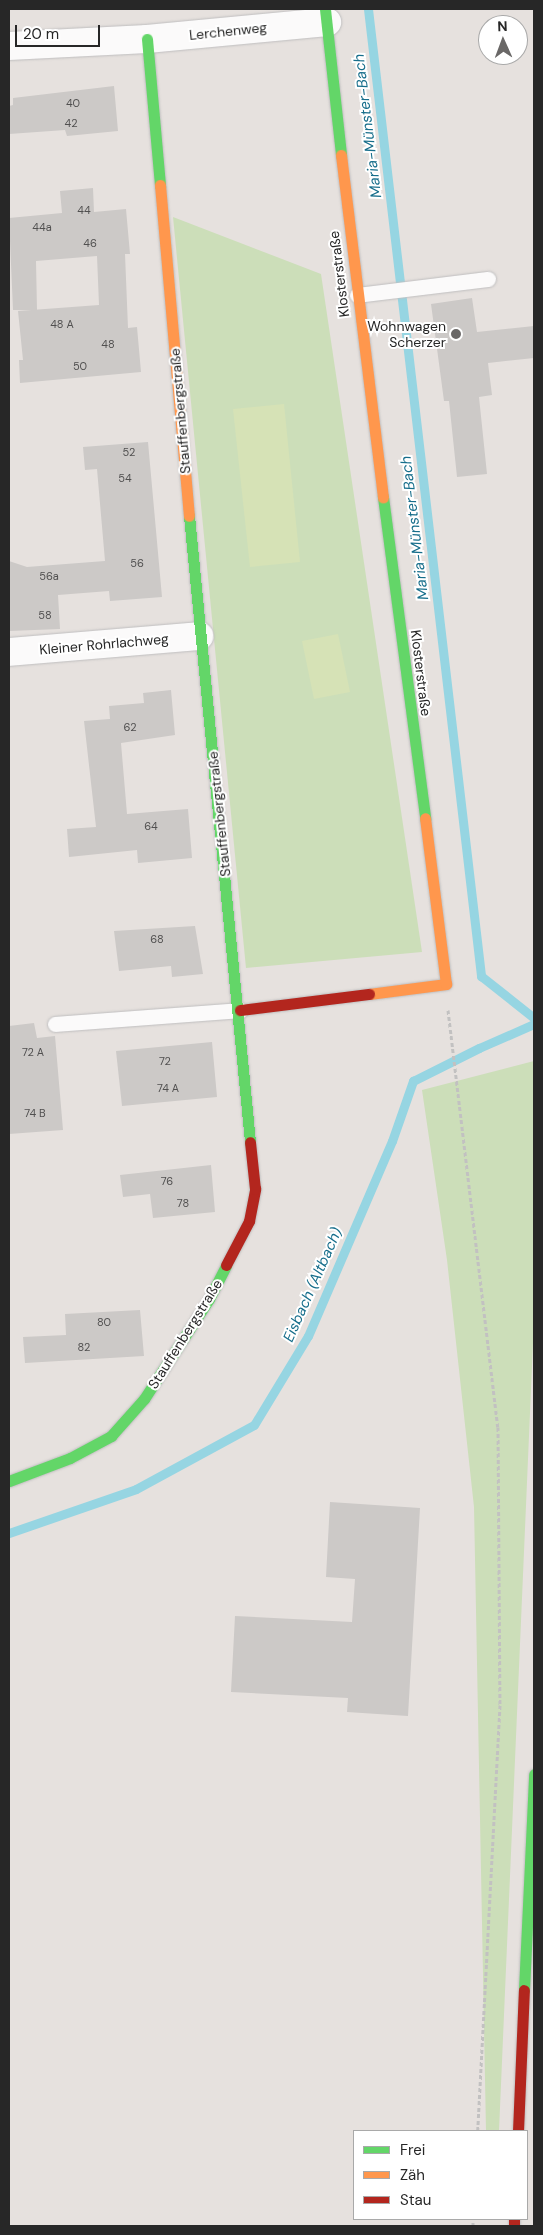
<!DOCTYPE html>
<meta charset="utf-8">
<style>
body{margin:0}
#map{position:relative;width:543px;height:2235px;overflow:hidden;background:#e6e1de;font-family:"DM Sans",sans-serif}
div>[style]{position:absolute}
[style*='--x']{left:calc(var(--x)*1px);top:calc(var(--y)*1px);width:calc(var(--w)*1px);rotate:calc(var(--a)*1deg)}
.green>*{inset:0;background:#ccdeb9}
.pitch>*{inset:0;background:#d6e2b6}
.stream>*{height:9px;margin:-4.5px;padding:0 4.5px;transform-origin:4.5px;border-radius:4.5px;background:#96d5e2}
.building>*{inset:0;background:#ccc9c7}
.path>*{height:3px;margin-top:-1.5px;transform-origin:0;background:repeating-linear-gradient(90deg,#c2c1c1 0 4px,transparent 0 6.5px)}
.roads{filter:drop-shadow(0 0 1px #bfbebf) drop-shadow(0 0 1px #bfbebf)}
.lane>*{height:15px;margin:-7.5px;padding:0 7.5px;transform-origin:7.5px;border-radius:7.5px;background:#fbfafa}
.street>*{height:28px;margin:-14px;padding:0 14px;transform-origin:14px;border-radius:14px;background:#fbfafa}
.fast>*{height:11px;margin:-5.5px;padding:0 5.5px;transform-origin:5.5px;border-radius:5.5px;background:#63d668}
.slow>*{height:11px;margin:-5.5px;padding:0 5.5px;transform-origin:5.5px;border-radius:5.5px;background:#ff974d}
.jam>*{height:11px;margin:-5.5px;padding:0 5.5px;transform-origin:5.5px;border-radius:5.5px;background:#b3261e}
.dots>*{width:14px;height:14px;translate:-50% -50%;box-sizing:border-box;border:2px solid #fff;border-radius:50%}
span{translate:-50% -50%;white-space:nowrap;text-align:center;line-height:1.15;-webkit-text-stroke:4px #fff;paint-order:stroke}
.number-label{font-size:11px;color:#515050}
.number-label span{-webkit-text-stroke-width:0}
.street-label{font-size:14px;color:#272727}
.poi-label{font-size:14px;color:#272727}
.right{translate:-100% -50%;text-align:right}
.water-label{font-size:15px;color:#176e8b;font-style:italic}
.frame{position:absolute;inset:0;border:10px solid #272727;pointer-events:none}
.legend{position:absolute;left:353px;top:2130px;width:175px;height:90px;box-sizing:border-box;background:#fff;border:1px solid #a9a9a9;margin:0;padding:6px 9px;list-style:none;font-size:15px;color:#272727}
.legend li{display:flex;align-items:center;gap:10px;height:25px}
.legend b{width:25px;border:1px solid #a9a9a9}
.north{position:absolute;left:478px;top:15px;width:50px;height:50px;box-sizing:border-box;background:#fff;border:1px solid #a9a9a9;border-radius:50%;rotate:358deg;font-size:14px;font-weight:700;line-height:20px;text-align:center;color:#272727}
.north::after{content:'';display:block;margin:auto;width:18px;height:22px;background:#6a6867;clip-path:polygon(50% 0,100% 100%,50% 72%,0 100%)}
.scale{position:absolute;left:15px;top:25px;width:85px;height:22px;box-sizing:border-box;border:2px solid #272727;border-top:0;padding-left:6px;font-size:15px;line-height:18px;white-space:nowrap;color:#272727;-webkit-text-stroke:4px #fff;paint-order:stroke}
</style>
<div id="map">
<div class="green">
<i style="clip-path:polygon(173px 217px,321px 274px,422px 952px,246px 968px)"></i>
<i style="clip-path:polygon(534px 1061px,534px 1320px,499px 2131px,486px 2131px,474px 1507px,447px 1260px,422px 1090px)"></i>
</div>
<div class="pitch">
<i style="clip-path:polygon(284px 404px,300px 562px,250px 567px,233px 409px)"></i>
<i style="clip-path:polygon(338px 634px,350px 692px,314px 699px,302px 641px)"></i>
</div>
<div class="stream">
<i style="--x:368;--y:9;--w:974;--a:83.33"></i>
<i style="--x:481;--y:976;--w:68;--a:38.4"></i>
<i style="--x:9;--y:1533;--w:134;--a:-19.1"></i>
<i style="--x:136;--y:1489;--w:134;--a:-28.5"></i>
<i style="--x:254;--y:1425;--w:104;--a:-58.8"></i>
<i style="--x:308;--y:1336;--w:212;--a:-66.7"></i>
<i style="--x:392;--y:1141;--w:64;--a:-70.7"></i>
<i style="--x:413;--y:1081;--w:74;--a:-26.6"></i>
<i style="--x:479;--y:1048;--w:60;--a:-23.6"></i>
</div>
<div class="building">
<i style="clip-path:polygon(114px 86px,118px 131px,67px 136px,65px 130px,9px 134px,9px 106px,13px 105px,13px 98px)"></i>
<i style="clip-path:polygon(93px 188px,94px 212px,126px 209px,130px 254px,125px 254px,128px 328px,137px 327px,141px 372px,20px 383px,19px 360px,23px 360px,18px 311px,99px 305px,97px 256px,36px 261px,37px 310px,13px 310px,9px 218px,62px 213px,60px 191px)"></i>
<i style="clip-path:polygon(472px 298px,477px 332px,534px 326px,534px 358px,488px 363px,492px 395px,479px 397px,487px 474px,457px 477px,449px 401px,444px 401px,431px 304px)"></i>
<i style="clip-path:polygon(148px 442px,162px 597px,110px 601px,109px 591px,58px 595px,60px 629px,9px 631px,9px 561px,27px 567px,105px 561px,97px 469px,85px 470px,83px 447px)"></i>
<i style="clip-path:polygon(171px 690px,175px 735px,121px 743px,127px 814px,188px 809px,192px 858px,138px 863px,137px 850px,69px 857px,67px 829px,96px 827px,84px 721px,110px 719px,109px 706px,144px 703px,143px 693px)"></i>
<i style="clip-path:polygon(195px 926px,203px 974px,172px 977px,171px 966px,119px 971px,114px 931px)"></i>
<i style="clip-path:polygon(34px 1023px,37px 1038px,55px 1036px,63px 1130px,9px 1134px,9px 1026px)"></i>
<i style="clip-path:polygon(212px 1042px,217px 1097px,122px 1106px,116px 1051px)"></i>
<i style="clip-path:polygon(211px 1165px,215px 1212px,153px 1218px,150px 1194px,123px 1197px,120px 1175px)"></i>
<i style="clip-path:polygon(140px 1310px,144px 1356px,25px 1363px,23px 1337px,66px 1335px,65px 1314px)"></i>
<i style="clip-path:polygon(330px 1502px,420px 1508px,408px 1716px,347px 1712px,348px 1698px,231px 1692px,235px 1616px,352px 1622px,355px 1579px,326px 1577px)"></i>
</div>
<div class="path">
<i style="--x:448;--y:1010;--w:420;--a:83.2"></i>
<i style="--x:498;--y:1427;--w:278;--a:89.6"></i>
<i style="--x:500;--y:1705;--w:427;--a:93"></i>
<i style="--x:473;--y:2226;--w:7;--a:-90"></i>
</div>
<div class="roads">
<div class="lane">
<i style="--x:357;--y:295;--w:132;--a:-7"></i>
<i style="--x:55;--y:1024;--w:186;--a:-4.3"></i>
</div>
<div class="street">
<i style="--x:9;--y:46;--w:138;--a:-2.9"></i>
<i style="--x:147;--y:39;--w:181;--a:-5.4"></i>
<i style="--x:9;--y:652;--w:191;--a:-4.8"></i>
</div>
<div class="fast">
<i style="--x:325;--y:9;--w:147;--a:83.7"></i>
<i style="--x:147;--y:39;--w:147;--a:84.9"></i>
<i style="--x:383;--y:497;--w:324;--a:82.5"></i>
<i style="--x:189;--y:516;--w:629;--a:84.43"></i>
<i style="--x:9;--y:1481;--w:65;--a:-20.7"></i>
<i style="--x:70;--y:1458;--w:47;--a:-28.2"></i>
<i style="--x:111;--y:1436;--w:50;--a:-48.3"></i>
<i style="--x:144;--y:1399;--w:119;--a:-57"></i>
<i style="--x:209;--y:1299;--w:38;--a:-63"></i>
<i style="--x:524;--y:1990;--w:216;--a:-87.3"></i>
</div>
<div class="slow">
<i style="--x:341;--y:155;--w:345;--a:83"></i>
<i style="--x:160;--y:185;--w:332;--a:85"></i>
<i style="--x:369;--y:994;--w:78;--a:-7.4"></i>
<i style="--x:446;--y:984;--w:167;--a:-97.2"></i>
</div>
<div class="jam">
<i style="--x:240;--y:1010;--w:130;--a:-7.1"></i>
<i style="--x:226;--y:1265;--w:50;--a:-62.4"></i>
<i style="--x:249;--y:1221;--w:33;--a:-79"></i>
<i style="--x:255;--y:1189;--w:47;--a:-96.1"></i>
<i style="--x:518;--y:2131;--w:141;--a:-87.6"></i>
<i style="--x:514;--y:2219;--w:7;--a:90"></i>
</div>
</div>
<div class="dots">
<i style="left:456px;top:334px;background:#6a6867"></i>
</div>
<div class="number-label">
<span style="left:73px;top:103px">40</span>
<span style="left:71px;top:123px">42</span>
<span style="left:84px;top:210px">44</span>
<span style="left:42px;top:227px">44a</span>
<span style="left:90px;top:243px">46</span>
<span style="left:62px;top:324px">48 A</span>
<span style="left:108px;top:344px">48</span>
<span style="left:80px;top:366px">50</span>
<span style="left:129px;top:452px">52</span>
<span style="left:125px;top:478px">54</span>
<span style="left:137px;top:563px">56</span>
<span style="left:49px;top:576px">56a</span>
<span style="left:45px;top:615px">58</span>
<span style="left:130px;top:727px">62</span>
<span style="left:151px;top:826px">64</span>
<span style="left:157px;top:939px">68</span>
<span style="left:33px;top:1052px">72 A</span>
<span style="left:165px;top:1061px">72</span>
<span style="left:168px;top:1088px">74 A</span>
<span style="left:35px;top:1113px">74 B</span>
<span style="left:167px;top:1181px">76</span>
<span style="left:183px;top:1203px">78</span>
<span style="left:104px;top:1322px">80</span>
<span style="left:84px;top:1347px">82</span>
</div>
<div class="street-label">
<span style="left:228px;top:31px;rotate:-6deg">Lerchenweg</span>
<span style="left:339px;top:274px;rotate:-97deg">Klosterstraße</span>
<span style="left:180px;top:411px;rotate:-95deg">Stauffenbergstraße</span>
<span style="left:104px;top:644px;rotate:-5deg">Kleiner Rohrlachweg</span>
<span style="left:421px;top:673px;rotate:83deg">Klosterstraße</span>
<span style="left:219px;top:814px;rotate:-96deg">Stauffenbergstraße</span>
<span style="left:185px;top:1334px;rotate:-58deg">Stauffenbergstraße</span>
</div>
<div class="poi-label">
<span class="right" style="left:446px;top:334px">Wohnwagen<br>Scherzer</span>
</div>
<div class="water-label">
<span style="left:368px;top:126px;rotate:-97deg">Maria-Münster-Bach</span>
<span style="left:415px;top:528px;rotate:-97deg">Maria-Münster-Bach</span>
<span style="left:313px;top:1285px;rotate:-66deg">Eisbach (Altbach)</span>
</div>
<div class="frame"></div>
<ul class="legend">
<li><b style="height:6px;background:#63d668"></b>Frei</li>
<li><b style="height:6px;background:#ff974d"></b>Zäh</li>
<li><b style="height:6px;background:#b3261e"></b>Stau</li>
</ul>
<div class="north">N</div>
<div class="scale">20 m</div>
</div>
